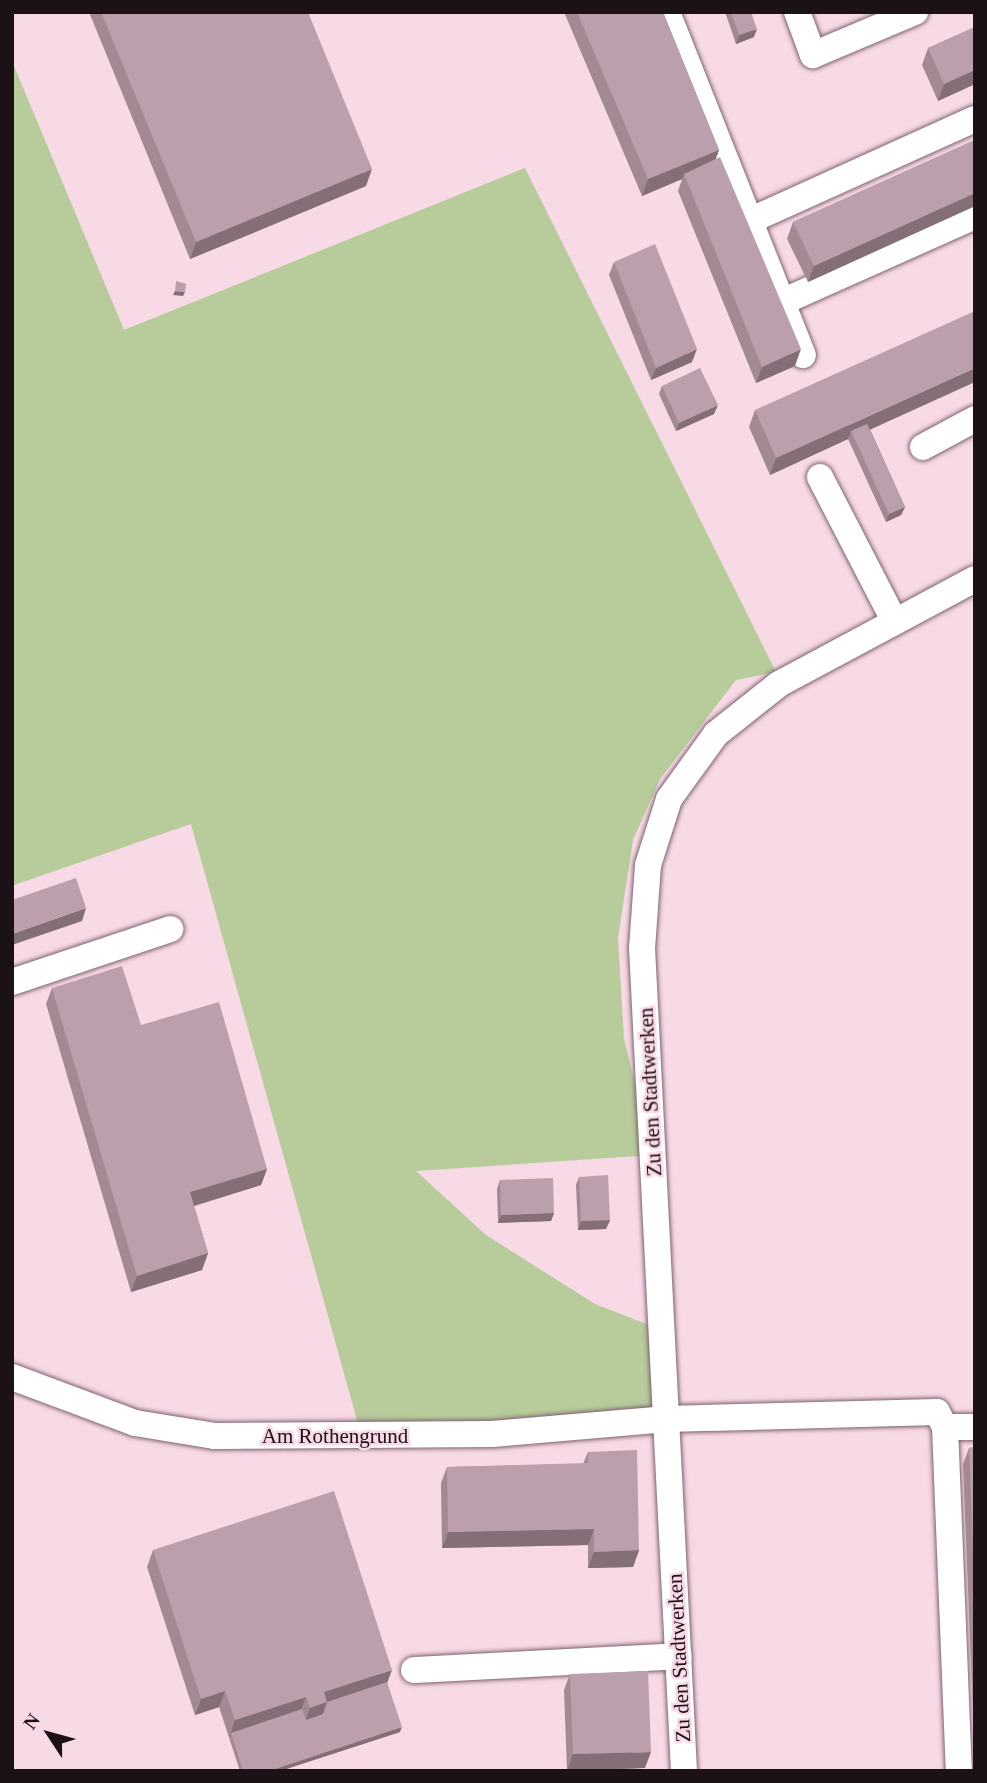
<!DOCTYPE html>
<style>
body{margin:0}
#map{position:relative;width:987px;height:1783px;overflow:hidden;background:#f8d9e6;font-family:"Times New Roman",serif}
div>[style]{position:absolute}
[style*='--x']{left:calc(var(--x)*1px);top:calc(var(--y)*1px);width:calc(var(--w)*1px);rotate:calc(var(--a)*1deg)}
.green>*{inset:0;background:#b7cb9b}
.roads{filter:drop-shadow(0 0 2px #7e636f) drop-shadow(0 0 2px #7e636f)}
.minor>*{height:26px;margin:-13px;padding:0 13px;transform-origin:13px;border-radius:13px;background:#fff}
.wall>*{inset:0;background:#a28994}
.shaded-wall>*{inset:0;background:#846f78}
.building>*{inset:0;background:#bc9fac}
span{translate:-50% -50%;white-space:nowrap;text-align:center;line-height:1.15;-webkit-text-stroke:5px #f8d9e6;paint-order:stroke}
.street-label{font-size:21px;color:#1c1116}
.frame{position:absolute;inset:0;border:14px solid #1c1116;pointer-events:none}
.north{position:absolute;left:14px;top:1699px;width:70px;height:70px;-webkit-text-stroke:5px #f8d9e6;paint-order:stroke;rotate:306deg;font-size:19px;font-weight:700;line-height:28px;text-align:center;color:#1c1116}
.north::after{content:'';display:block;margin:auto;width:24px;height:32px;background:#1c1116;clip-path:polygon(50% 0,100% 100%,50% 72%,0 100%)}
</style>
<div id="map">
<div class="green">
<i style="clip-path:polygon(12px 61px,124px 330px,525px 168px,776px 672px,736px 680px,660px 779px,633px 840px,618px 938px,624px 1039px,653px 1155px,416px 1171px,486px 1235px,595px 1304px,662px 1330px,667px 1419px,362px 1438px,191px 824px,14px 885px)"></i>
</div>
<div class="roads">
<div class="minor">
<i style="--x:667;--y:12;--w:369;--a:68.4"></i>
<i style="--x:797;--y:12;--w:46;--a:69.6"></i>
<i style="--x:813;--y:55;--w:111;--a:-22.9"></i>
<i style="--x:749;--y:221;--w:248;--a:-24.3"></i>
<i style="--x:782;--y:302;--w:211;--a:-24"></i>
<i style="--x:923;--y:447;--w:59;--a:-28.3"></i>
<i style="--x:820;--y:477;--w:163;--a:62.7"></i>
<i style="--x:12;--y:982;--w:167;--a:-18.5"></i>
<i style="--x:12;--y:1377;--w:131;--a:20.5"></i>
<i style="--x:135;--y:1423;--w:80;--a:9.3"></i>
<i style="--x:214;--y:1436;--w:278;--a:-0.4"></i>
<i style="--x:492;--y:1434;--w:176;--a:-4.9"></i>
<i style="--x:667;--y:1419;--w:270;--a:-1.5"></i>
<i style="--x:937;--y:1412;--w:17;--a:62"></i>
<i style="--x:945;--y:1427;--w:30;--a:0"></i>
<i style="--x:945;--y:1427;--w:344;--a:87.7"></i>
<i style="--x:414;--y:1670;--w:265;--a:-3"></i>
<i style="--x:684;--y:1771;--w:823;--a:-92.92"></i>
<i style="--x:642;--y:949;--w:84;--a:-85.9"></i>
<i style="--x:648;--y:865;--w:69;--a:-72.3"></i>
<i style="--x:669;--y:799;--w:80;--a:-54.1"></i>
<i style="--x:716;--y:734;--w:80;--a:-38.4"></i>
<i style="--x:779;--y:684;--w:222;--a:-28.2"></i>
</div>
</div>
<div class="wall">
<i style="clip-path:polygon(89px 12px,308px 12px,366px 186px,190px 259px)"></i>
<i style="clip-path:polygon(564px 12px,663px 12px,719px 150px,715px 159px,795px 366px,756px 383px,678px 191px,682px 179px,642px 196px)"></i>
<i style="clip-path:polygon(725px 12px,751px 12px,754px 37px,736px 44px)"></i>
<i style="clip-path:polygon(975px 27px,975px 84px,938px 101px,922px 65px,928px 48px)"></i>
<i style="clip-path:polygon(975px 140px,975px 206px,808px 282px,787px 239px,793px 222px)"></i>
<i style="clip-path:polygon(614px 262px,692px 362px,651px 380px,609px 275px)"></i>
<i style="clip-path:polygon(662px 386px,714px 414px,676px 431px,659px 394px)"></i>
<i style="clip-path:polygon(755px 410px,870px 429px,905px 507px,901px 515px,886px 522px,848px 439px,770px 475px,749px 427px)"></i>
<i style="clip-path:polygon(52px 988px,141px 1025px,267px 1169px,261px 1185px,194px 1206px,208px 1253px,202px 1270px,131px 1292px,46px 1004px)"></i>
<i style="clip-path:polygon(579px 1177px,610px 1220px,606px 1229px,578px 1230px,576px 1185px)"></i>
<i style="clip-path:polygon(500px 1180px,554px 1213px,551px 1221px,498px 1223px,497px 1189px)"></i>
<i style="clip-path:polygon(975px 1447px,975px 1740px,974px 1740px,963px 1464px,969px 1448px)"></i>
<i style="clip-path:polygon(588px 1452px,639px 1550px,633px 1567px,588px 1568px,588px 1545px,442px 1548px,441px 1483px,447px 1467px,583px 1464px)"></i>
<i style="clip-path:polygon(153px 1550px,387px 1682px,400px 1732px,280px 1771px,240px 1771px,219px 1707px,195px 1715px,147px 1567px)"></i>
<i style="clip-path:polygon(570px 1674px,645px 1768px,567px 1771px,564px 1690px)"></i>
</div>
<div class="shaded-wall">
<i style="clip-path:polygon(757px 29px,754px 37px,736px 44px,739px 35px)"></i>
<i style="clip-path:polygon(975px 70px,975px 84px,938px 101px,944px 84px)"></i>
<i style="clip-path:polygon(719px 150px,713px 167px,684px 174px,682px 179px,642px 196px,648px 179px)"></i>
<i style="clip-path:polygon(372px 169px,366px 186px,190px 259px,196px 242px)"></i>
<i style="clip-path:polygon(975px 193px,975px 206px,808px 282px,814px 266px)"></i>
<i style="clip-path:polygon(175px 291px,185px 292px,183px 296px,173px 295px)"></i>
<i style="clip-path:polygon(697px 349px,692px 362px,651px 380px,656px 368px)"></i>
<i style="clip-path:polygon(801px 349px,795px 366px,756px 383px,762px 367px)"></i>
<i style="clip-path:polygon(975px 368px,975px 382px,854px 437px,851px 431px,848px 439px,770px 475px,776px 458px)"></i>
<i style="clip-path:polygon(718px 405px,714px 414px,676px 431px,679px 423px)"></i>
<i style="clip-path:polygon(905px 507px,901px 515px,886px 522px,889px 514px)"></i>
<i style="clip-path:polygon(86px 908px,82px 921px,12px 945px,12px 934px)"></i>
<i style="clip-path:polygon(267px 1169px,261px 1185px,184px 1209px,190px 1192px)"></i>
<i style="clip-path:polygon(554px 1213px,551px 1221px,498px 1223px,501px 1215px)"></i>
<i style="clip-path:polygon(610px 1220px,606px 1229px,578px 1230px,581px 1221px)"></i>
<i style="clip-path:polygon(208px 1253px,202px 1270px,131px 1292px,137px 1276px)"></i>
<i style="clip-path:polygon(594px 1529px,588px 1545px,442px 1548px,448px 1532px)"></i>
<i style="clip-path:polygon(639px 1550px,633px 1567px,588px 1568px,594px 1552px)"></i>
<i style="clip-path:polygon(392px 1670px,386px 1686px,321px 1719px,304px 1724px,310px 1708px,324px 1692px)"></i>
<i style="clip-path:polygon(225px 1691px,219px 1707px,195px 1715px,201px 1699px)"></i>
<i style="clip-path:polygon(306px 1697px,300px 1713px,231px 1733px,235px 1720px)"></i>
<i style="clip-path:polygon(402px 1727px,400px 1732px,280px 1771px,269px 1771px)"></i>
<i style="clip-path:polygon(651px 1752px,645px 1768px,567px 1771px,573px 1754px)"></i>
</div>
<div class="building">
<i style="clip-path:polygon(101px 12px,308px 12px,372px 169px,196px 242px)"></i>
<i style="clip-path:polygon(577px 12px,663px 12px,719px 150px,648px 179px)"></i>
<i style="clip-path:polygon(731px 12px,751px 12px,757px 29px,739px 35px)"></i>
<i style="clip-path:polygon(975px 27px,975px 70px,944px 84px,928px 48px)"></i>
<i style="clip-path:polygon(975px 140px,975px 193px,814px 266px,793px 222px)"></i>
<i style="clip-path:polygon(720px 157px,801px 349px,762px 367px,684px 174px)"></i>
<i style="clip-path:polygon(655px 244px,697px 349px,656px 368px,614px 262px)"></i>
<i style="clip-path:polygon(176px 281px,186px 284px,185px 292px,175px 291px)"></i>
<i style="clip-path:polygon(975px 311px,975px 368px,776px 458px,755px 410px)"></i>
<i style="clip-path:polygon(700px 368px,718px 405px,679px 423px,662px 386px)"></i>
<i style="clip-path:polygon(867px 424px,905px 507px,889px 514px,851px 431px)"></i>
<i style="clip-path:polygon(76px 878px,86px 908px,12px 934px,12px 900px)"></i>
<i style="clip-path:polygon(122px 966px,141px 1025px,219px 1002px,267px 1169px,190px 1192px,208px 1253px,137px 1276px,52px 988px)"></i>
<i style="clip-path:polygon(608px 1175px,610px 1220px,581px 1221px,579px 1177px)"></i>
<i style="clip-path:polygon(553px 1178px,554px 1213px,501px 1215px,500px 1180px)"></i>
<i style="clip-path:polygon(975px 1447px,975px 1597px,969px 1448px)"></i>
<i style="clip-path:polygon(637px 1450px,639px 1550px,594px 1552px,594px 1529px,448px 1532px,447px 1467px,588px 1463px,588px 1452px)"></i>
<i style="clip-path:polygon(334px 1491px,392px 1670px,324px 1692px,327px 1702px,310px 1708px,306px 1697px,235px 1720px,225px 1691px,201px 1699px,153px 1550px)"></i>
<i style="clip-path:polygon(648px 1671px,651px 1752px,573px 1754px,570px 1674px)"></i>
<i style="clip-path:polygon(387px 1682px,402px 1727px,269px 1771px,243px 1771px,231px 1733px,302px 1709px,306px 1720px,323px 1714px,327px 1702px)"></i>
</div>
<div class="street-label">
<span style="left:650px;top:1092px;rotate:-93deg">Zu den Stadtwerken</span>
<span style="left:335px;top:1436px">Am Rothengrund</span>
<span style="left:679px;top:1658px;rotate:-93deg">Zu den Stadtwerken</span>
</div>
<div class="frame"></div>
<div class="north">N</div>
</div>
